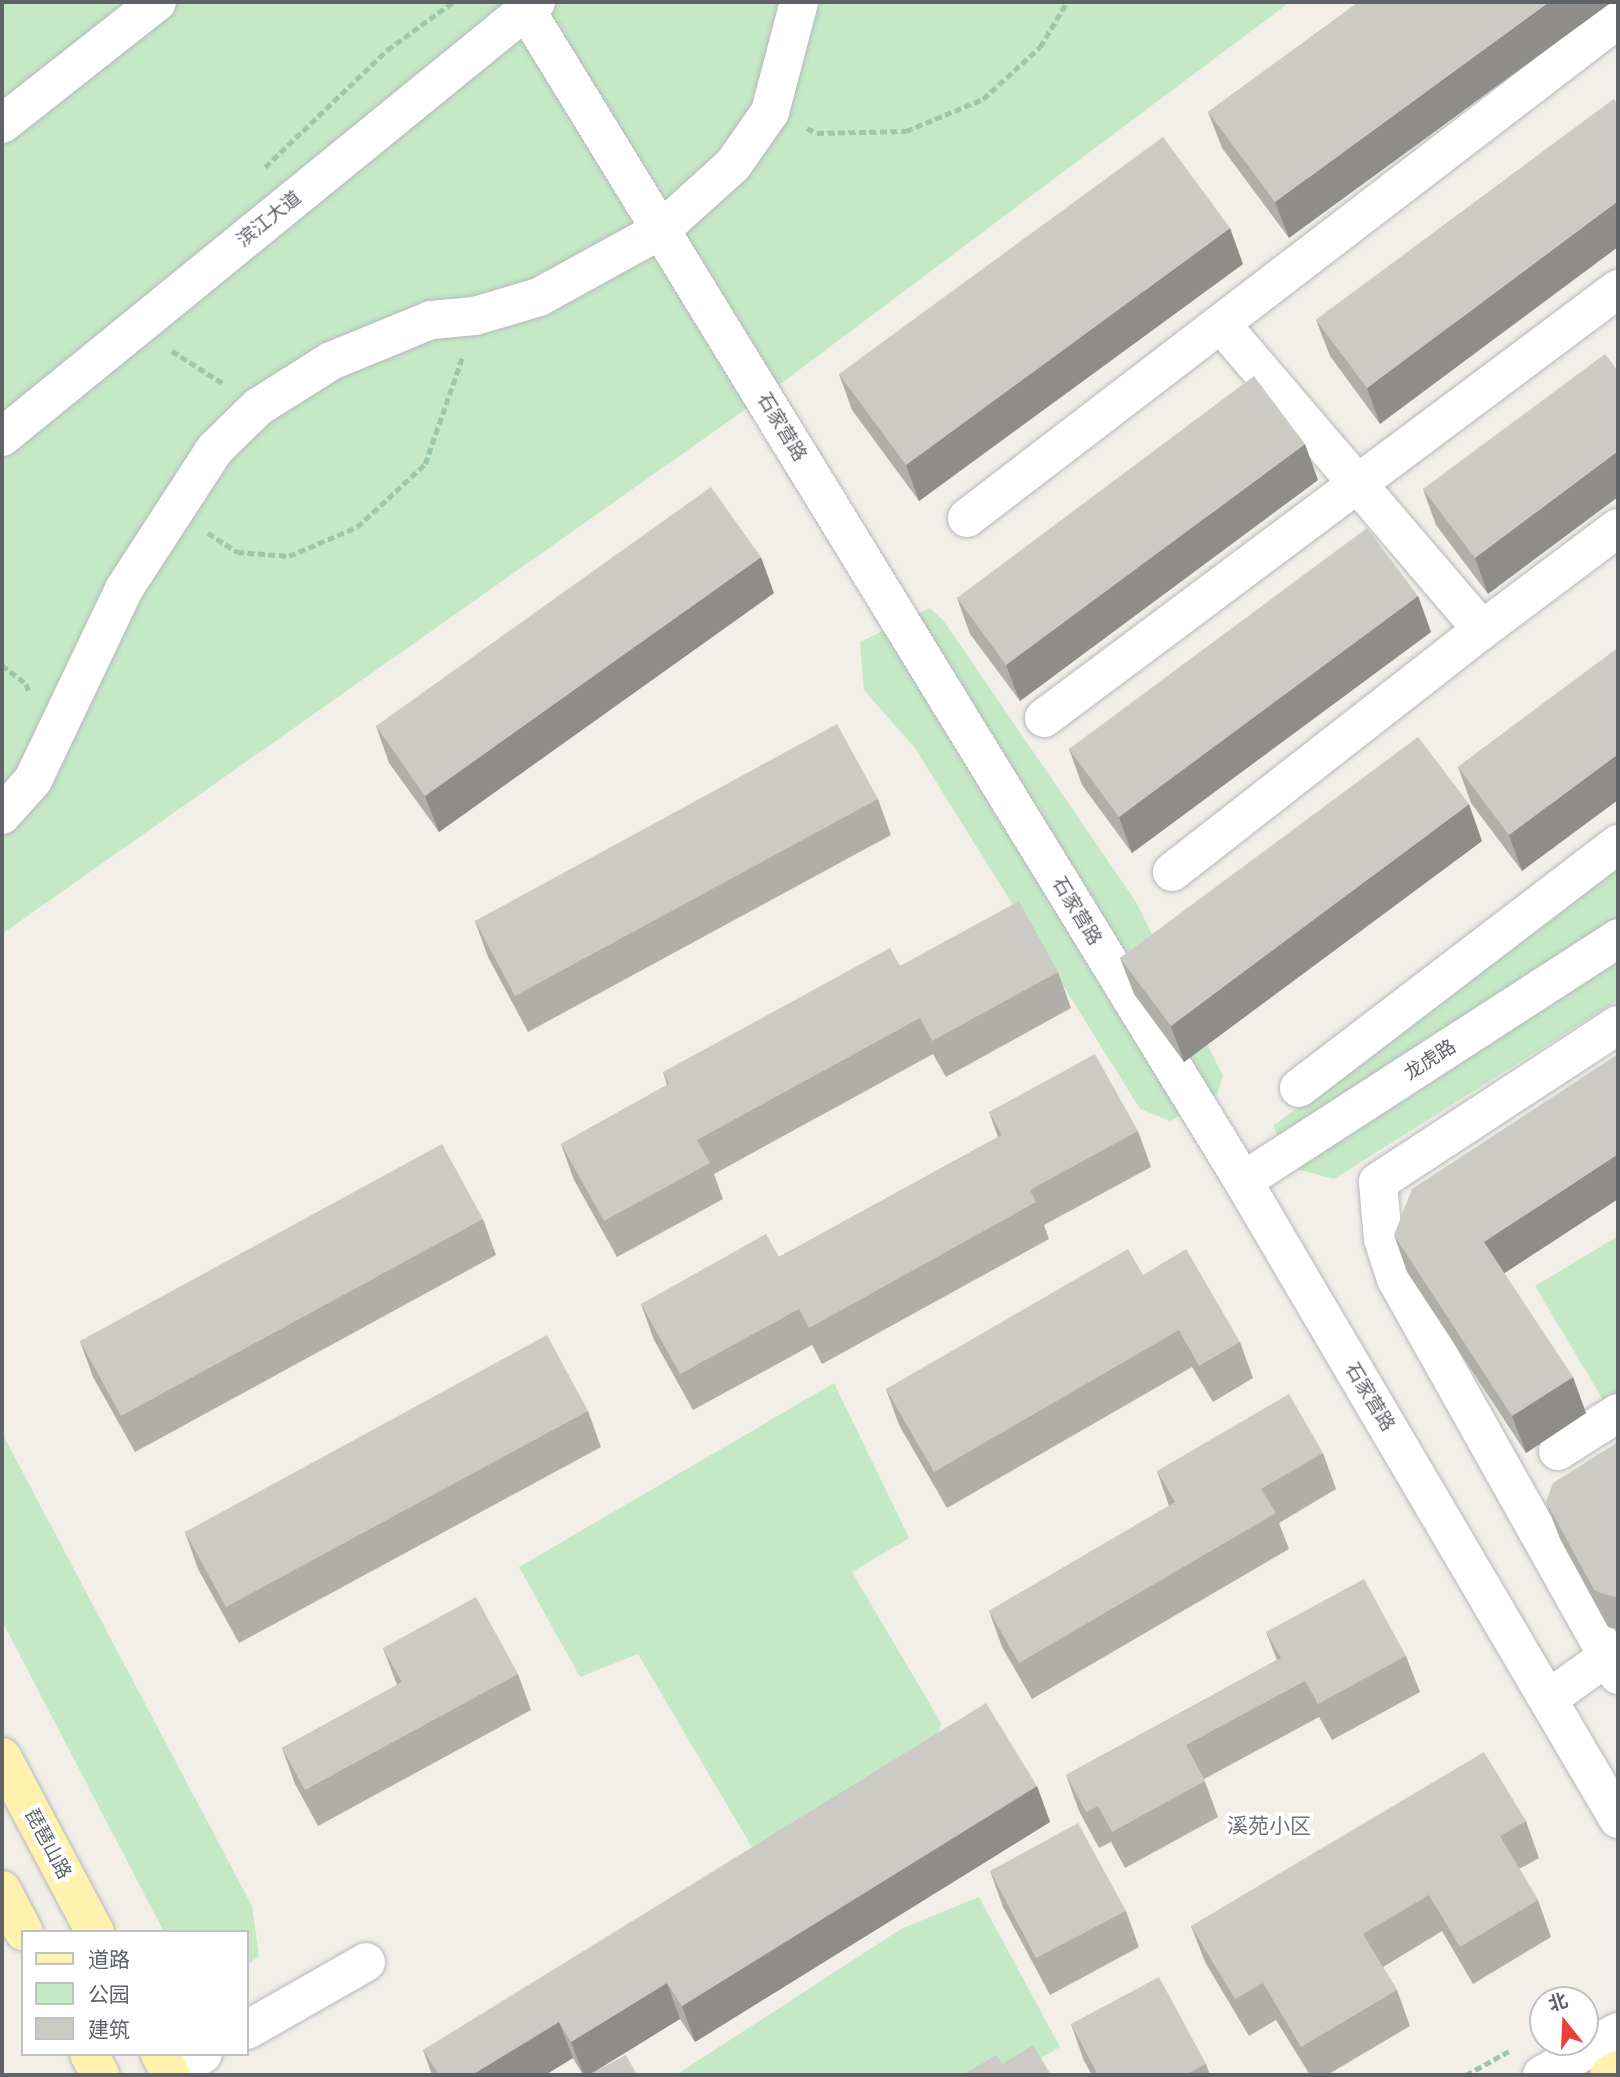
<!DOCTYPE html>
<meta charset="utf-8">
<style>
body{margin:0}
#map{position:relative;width:1620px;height:2077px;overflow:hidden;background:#f1efe8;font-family:Poppins,"Noto Sans SC",sans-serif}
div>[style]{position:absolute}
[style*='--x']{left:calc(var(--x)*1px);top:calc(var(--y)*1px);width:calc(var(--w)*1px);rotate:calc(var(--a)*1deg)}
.green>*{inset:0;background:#c5e8c5}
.path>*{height:4.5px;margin-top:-2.25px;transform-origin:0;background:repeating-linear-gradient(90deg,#9cc7a9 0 7px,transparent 0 10.5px)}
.roads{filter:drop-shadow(0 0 2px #b5b8bc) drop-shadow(0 0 2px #b5b8bc)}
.minor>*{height:38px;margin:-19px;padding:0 19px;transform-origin:19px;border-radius:19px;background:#fff}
.major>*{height:38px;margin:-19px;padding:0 19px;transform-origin:19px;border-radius:19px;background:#fff2af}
.wall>*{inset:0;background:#afaea9}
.shaded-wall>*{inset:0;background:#8f8d8a}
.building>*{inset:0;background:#cccac5}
span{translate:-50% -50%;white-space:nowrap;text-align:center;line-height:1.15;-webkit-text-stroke:7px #fff;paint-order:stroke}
.street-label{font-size:19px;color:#5f6368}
.neighbourhood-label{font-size:21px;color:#70757a}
.frame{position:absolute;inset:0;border:4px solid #5f6368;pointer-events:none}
.legend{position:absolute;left:21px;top:1930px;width:228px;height:126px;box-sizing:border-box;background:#fff;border:2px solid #bfc1c3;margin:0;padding:9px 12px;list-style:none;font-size:21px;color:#5f6368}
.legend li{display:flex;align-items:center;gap:14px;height:35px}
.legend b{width:35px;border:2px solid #bfc1c3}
.north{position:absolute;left:1529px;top:1986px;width:70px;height:70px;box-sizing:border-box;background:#fff;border:2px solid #bfc1c3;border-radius:50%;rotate:342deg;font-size:19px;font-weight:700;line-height:28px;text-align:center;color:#5f6368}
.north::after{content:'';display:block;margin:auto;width:24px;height:32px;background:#ea4335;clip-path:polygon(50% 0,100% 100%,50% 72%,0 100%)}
</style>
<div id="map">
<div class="green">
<i style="clip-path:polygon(2px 2px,1290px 2px,763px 397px,2px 934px)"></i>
<i style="clip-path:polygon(930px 608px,943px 620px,1136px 902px,1223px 1076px,1217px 1094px,1170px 1121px,1140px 1109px,915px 748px,864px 690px,860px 642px)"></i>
<i style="clip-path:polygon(1618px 866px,1618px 1000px,1334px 1179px,1297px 1169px,1273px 1126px)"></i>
<i style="clip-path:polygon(1618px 1236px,1618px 1425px,1535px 1286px)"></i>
<i style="clip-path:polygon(834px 1383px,909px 1538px,852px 1572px,941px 1723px,934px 1748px,753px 1849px,638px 1654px,580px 1677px,519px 1567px)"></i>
<i style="clip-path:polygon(2px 1433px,252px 1906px,259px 1956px,247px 1965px,247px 1932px,164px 1932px,2px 1621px)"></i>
<i style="clip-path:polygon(979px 1897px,1060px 2047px,1011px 2075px,676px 2075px,901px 1929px)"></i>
</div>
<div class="path">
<i style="--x:807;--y:128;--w:11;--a:27"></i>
<i style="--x:817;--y:133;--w:89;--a:-1.3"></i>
<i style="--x:906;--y:131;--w:83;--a:-22.6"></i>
<i style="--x:983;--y:99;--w:77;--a:-42.4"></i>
<i style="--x:1040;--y:47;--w:52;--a:-59"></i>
<i style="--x:265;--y:167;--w:169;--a:-43.8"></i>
<i style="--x:387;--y:50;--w:82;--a:-36"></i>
<i style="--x:172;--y:351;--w:62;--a:32.4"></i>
<i style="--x:208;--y:533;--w:35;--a:33"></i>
<i style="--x:237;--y:552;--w:52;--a:4.4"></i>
<i style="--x:289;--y:556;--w:74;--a:-23.1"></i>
<i style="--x:357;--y:527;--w:93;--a:-42.8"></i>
<i style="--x:425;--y:464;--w:112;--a:-70.8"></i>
<i style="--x:2;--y:665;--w:31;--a:38"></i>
<i style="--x:26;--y:684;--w:10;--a:66"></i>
<i style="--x:1466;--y:2075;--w:49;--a:-29.2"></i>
</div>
<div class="roads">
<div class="minor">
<i style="--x:526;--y:10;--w:1373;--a:58.52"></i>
<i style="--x:1243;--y:1181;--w:740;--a:59.55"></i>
<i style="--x:2;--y:124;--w:197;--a:-38.2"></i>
<i style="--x:1221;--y:324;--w:402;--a:49.5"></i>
<i style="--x:1482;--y:630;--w:170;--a:-36.9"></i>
<i style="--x:2;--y:437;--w:689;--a:-39.17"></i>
<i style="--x:967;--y:518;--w:820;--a:-37.47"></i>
<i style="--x:1044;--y:718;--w:717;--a:-36.77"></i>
<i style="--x:2;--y:815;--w:47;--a:-48.5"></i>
<i style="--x:33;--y:780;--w:212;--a:-64.5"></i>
<i style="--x:124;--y:589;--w:167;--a:-57"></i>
<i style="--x:215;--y:449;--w:60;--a:-44.3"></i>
<i style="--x:258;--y:407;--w:86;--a:-32.2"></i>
<i style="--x:331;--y:361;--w:108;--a:-22.3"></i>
<i style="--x:431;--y:320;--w:44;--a:-5.2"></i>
<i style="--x:475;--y:316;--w:67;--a:-16.5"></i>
<i style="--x:539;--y:297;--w:139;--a:-28.8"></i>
<i style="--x:661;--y:230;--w:97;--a:-42.1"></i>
<i style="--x:733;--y:165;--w:65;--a:-55.1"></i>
<i style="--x:770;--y:112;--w:114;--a:-75.2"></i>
<i style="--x:1172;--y:872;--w:393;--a:-38"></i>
<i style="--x:1618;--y:1025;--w:287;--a:146.8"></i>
<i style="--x:1378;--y:1182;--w:57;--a:85"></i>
<i style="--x:1383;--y:1239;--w:42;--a:72"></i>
<i style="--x:1396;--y:1279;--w:454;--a:60.7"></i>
<i style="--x:1299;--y:1088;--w:402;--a:-37.4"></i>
<i style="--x:1243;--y:1181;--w:447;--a:-32.9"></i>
<i style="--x:1558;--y:1451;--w:71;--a:-32.3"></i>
<i style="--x:1548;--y:1699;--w:74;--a:-35.6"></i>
<i style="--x:247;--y:2030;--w:137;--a:-29.7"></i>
<i style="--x:170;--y:2073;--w:38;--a:-30"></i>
<i style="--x:1542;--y:2075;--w:87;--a:-29.5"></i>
</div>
<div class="major">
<i style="--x:2;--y:1757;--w:198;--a:62"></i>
<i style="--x:2;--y:1890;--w:47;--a:62.4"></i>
<i style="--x:89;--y:2054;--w:24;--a:62"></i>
<i style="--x:160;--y:2054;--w:24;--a:62"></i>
<i style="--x:1609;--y:2075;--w:10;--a:-29"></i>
</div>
</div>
<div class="wall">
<i style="clip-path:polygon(1359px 2px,1289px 238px,1222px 148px,1208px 112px)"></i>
<i style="clip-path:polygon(1614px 99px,1380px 424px,1330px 356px,1316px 320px)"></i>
<i style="clip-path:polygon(1243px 264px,919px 501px,852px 410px,839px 374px)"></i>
<i style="clip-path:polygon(1618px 371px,1488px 594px,1436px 525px,1423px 489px)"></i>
<i style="clip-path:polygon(1318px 480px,1020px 701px,970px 634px,957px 598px)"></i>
<i style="clip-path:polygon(774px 593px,439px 832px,389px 763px,376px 726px)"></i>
<i style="clip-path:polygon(1418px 596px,1431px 632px,1132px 853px,1082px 785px,1069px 749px)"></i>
<i style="clip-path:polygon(1618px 648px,1522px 871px,1471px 803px,1458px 767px)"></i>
<i style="clip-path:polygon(878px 799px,891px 835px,528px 1032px,488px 957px,475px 921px)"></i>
<i style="clip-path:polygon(1482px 841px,1184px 1062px,1134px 994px,1120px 958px)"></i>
<i style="clip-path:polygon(1058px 972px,1071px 1008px,946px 1077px,933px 1054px,714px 1174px,723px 1199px,617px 1257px,574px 1180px,561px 1144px,667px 1085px,663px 1072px)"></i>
<i style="clip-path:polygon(989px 1112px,1138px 1131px,1151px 1167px,1044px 1225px,1049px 1239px,822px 1364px,812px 1345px,693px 1410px,654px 1340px,641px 1304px,779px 1257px,998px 1137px)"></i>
<i style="clip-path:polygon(1618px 1199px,1504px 1273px,1586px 1413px,1526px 1453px,1407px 1272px,1394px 1235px)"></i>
<i style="clip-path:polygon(483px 1219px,496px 1255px,135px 1452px,93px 1377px,80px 1341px)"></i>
<i style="clip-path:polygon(1143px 1275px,1240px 1342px,1253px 1378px,1213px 1402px,1192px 1367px,947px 1508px,899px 1425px,886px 1389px)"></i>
<i style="clip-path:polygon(588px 1411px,601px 1447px,239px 1643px,198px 1569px,185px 1532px)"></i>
<i style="clip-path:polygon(1618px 1442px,1618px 1630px,1608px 1627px,1560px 1539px,1546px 1502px)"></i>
<i style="clip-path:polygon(1323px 1453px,1336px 1489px,1279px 1523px,1289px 1549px,1032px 1699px,1002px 1647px,989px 1611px,1169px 1506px,1157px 1471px)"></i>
<i style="clip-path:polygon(1266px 1632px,1406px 1656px,1420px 1692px,1332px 1740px,1319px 1717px,1204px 1779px,1218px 1817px,1125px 1868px,1111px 1842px,1099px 1848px,1079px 1811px,1066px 1775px,1277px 1660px)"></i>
<i style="clip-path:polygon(383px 1648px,518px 1674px,531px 1710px,318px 1826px,295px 1784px,282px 1748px,397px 1685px)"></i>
<i style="clip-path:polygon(1037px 1786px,1050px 1822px,695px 2042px,680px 2019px,595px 2071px,637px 2075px,583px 2075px,573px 2058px,545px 2075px,432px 2075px,423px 2050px)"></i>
<i style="clip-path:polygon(1526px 1821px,1539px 1858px,1519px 1869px,1538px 1900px,1551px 1937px,1473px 1984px,1442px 1931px,1383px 1967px,1397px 1990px,1410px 2026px,1327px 2075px,1310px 2075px,1276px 2020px,1249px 2036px,1205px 1962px,1191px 1926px)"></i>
<i style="clip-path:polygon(990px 1871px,1126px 1911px,1139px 1947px,1050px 1995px,1003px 1907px)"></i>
<i style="clip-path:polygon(1071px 2024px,1206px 2064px,1210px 2075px,1092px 2075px,1084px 2061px)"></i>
</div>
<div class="shaded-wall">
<i style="clip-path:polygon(1549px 2px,1612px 2px,1289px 238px,1275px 202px)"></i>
<i style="clip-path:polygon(1618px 201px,1618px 247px,1380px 424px,1367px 388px)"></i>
<i style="clip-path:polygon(1230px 228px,1243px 264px,919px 501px,906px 465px)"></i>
<i style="clip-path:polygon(1305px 444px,1318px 480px,1020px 701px,1006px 665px)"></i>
<i style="clip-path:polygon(1618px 451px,1618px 497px,1488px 594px,1475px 558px)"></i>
<i style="clip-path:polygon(761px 557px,774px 593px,439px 832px,425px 796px)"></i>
<i style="clip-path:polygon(1418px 596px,1431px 632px,1132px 853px,1119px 817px)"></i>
<i style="clip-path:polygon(1618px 754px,1618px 800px,1522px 871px,1509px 835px)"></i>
<i style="clip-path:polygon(1469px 804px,1482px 841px,1184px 1062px,1171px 1026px)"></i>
<i style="clip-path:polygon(1618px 1154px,1618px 1199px,1497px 1278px,1484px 1242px)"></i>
<i style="clip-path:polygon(1573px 1377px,1586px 1413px,1526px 1453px,1512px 1416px)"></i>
<i style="clip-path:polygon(1037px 1786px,1050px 1822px,695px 2042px,682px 2006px)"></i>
<i style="clip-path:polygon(667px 1983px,680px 2019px,589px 2075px,584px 2075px,571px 2042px)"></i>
<i style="clip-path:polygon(559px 2022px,573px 2058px,545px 2075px,472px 2075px)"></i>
</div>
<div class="building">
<i style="clip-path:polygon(1359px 2px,1549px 2px,1275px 202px,1208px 112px)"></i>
<i style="clip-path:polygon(1614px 99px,1618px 105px,1618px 201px,1367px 388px,1316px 320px)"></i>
<i style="clip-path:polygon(1163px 137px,1230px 228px,906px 465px,839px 374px)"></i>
<i style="clip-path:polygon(1605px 354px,1618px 371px,1618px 451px,1475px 558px,1423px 489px)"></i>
<i style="clip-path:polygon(1254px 376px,1305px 444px,1006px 665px,957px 598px)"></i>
<i style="clip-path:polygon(711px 487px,761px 557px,425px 796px,376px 726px)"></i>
<i style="clip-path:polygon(1367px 528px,1418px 596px,1119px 817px,1069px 749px)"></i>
<i style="clip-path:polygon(1618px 648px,1618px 754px,1509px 835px,1458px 767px)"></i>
<i style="clip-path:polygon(837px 724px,878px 799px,515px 996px,475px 921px)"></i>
<i style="clip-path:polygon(1418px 737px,1469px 804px,1171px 1026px,1120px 958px)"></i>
<i style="clip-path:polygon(1019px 901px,1058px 972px,932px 1041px,920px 1018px,697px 1140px,710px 1163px,604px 1221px,561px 1144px,669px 1084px,663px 1072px,890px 948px,900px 966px)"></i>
<i style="clip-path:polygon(1095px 1054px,1138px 1131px,1030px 1190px,1036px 1202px,809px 1328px,799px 1309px,680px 1374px,641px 1304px,766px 1234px,779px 1257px,1002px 1135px,989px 1112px)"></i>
<i style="clip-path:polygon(1618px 1054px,1618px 1154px,1484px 1242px,1573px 1377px,1512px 1416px,1394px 1235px,1412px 1189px)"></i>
<i style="clip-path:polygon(442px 1144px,483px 1219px,121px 1416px,80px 1341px)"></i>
<i style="clip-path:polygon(1128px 1249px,1143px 1275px,1186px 1249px,1240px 1342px,1199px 1366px,1179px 1330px,934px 1472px,886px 1389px)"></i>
<i style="clip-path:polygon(547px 1335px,588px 1411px,226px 1607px,185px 1532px)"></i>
<i style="clip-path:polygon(1289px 1394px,1323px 1453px,1261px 1489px,1276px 1513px,1019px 1663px,989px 1611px,1175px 1502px,1157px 1471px)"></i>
<i style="clip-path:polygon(1618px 1442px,1618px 1598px,1595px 1591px,1546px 1502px,1553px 1483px)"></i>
<i style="clip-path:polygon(1364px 1579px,1406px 1656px,1318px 1704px,1305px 1681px,1186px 1745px,1205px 1781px,1112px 1832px,1098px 1806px,1086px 1812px,1066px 1775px,1281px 1658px,1266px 1632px)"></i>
<i style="clip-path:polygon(476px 1597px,518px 1674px,305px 1790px,282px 1748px,402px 1682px,383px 1648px)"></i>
<i style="clip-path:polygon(986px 1703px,1037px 1786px,682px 2006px,667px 1983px,571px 2042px,559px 2022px,472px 2075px,439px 2075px,423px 2050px)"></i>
<i style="clip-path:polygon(1484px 1752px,1526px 1821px,1500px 1836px,1538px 1900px,1460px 1947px,1429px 1895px,1363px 1934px,1397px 1990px,1301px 2047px,1263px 1983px,1235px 1999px,1191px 1926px)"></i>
<i style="clip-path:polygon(1078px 1823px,1126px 1911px,1036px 1958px,990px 1871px)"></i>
<i style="clip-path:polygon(1159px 1977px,1206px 2064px,1185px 2075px,1098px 2075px,1071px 2024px)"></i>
<i style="clip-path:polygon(1033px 2045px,1051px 2075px,962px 2075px,997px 2055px,1002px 2064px)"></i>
<i style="clip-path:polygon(626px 2055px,637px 2075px,588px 2075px)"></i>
</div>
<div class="street-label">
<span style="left:269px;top:219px;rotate:-39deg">滨江大道</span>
<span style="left:782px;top:427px;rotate:59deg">石家营路</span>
<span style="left:1077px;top:911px;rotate:59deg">石家营路</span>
<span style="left:1430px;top:1060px;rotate:-33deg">龙虎路</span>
<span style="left:1370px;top:1397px;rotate:59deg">石家营路</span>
<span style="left:48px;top:1844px;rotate:62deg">琵琶山路</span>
</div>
<div class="neighbourhood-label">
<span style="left:1269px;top:1826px">溪苑小区</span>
</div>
<div class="frame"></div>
<ul class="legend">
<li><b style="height:9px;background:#fff2af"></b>道路</li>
<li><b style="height:19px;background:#c5e8c5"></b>公园</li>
<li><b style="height:19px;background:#cccac5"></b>建筑</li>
</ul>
<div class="north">北</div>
</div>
